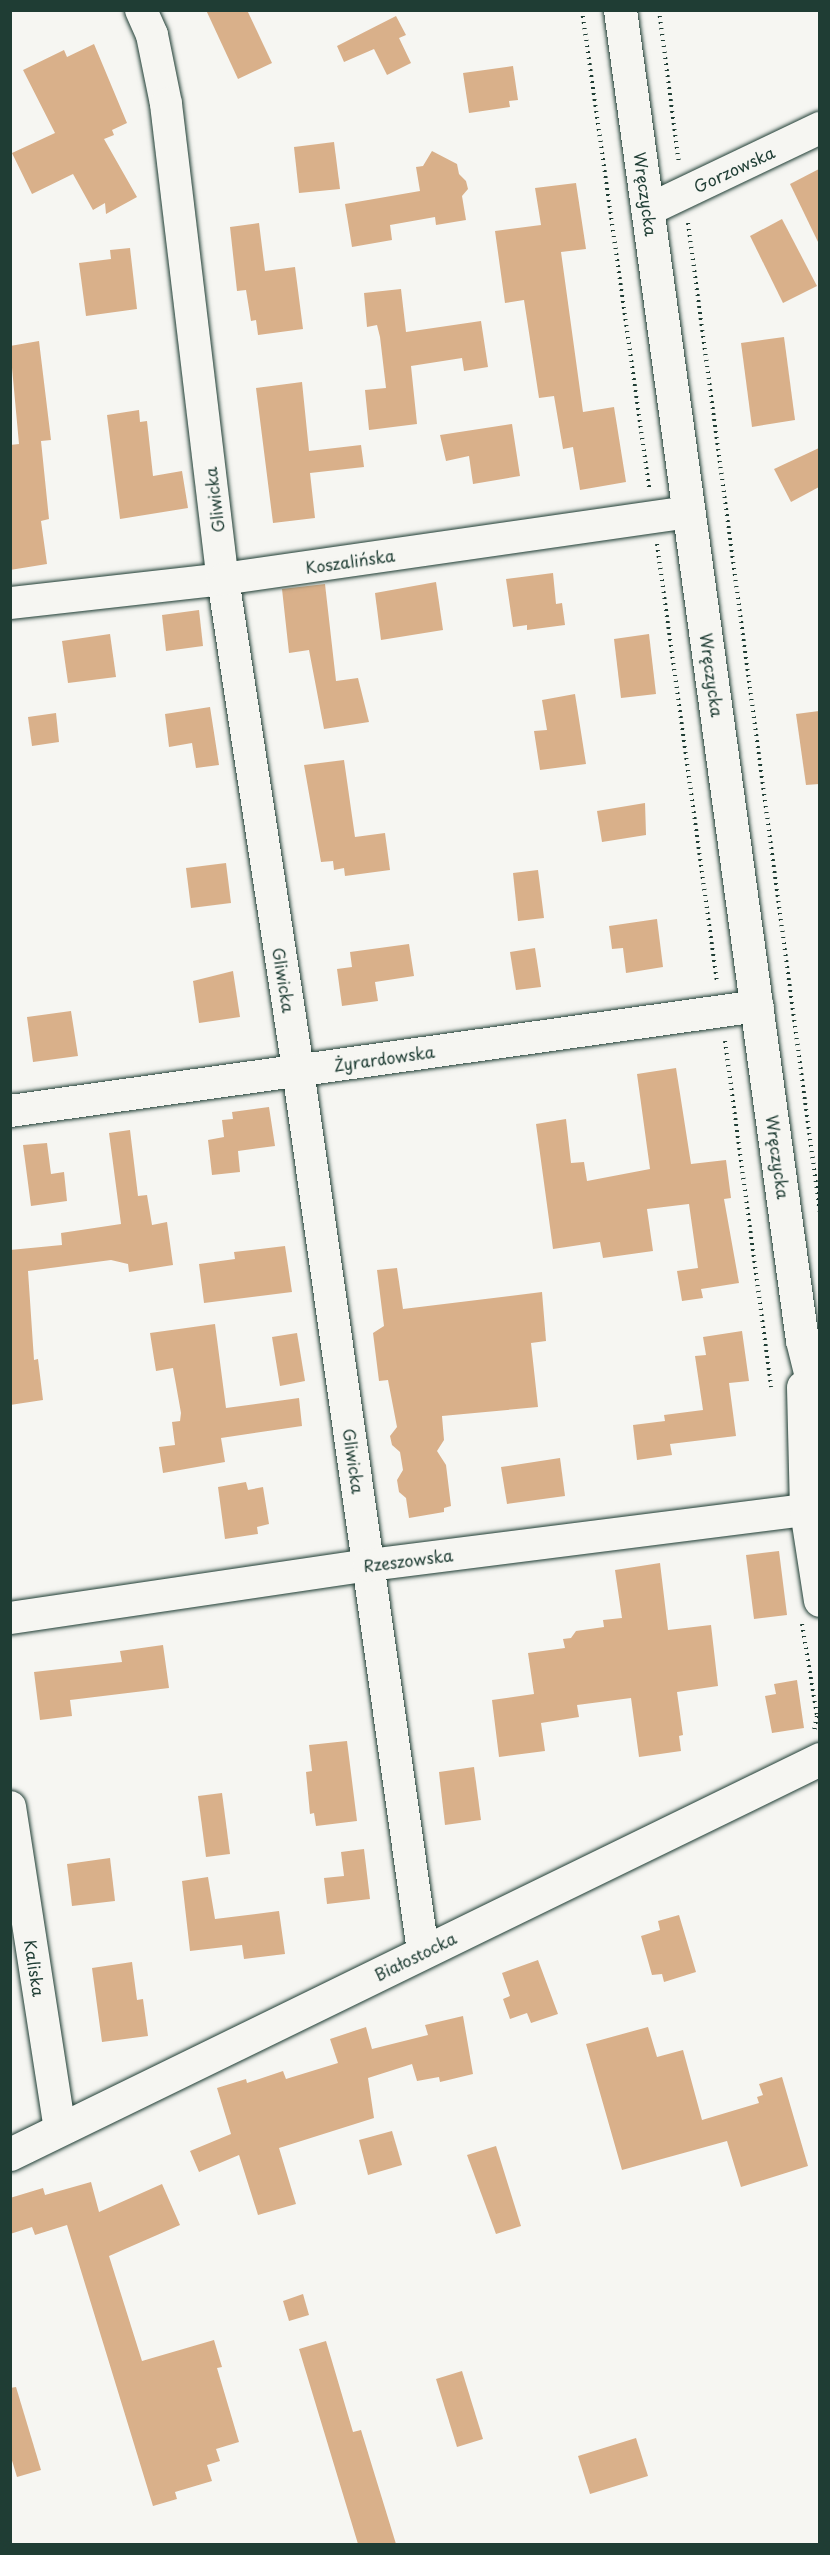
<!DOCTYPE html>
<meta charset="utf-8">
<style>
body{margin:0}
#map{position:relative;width:830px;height:2555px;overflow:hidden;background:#f6f6f2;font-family:"Playpen Sans",sans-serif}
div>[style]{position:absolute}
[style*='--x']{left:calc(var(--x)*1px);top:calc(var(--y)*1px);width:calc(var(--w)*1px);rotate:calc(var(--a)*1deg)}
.building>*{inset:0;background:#d9b08a}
.path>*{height:4px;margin-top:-2px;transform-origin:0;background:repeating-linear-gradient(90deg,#1f3d34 0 1.5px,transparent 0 6px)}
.roads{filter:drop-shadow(0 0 2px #1f3d34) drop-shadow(0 0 2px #1f3d34)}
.street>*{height:32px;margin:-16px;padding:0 16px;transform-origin:16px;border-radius:16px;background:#f6f6f2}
.secondary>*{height:33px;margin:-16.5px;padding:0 16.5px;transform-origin:16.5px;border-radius:16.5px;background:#f6f6f2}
span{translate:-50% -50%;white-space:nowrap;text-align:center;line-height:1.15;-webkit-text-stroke:4.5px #f6f6f2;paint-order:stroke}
.street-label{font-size:16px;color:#1f3d34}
.frame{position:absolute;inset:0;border:12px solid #1f3d34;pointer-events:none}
</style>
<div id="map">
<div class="building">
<i style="clip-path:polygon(206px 10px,247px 10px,272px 63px,238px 79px)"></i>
<i style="clip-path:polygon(396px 16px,406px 35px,399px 38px,411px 63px,387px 75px,374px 49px,344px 62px,337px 46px)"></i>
<i style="clip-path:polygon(94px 44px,127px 123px,112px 130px,114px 135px,104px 139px,137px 197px,106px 214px,105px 203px,93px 210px,73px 174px,32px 194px,12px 153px,55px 133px,23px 70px,64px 50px,67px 57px)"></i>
<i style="clip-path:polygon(513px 66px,518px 100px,509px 101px,510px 107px,469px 113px,463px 73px)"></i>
<i style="clip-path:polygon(334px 142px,340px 189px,299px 193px,294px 147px)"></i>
<i style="clip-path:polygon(432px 151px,457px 164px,459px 174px,466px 181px,468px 189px,462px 196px,466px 220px,436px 225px,435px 217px,390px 225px,392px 240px,352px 247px,345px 204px,420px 191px,416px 167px,423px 166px)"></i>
<i style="clip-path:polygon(819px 169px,819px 244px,790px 184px)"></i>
<i style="clip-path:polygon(576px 183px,586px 249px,561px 252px,583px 412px,614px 407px,626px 482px,580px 490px,573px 447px,563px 449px,554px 396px,539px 398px,524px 300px,505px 303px,495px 231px,541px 225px,535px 188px)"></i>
<i style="clip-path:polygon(782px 219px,817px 286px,783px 303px,750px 236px)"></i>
<i style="clip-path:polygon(259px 223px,265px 271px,295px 267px,303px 329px,258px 335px,256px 320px,251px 321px,246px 290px,237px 291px,230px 227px)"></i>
<i style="clip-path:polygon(130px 248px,137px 309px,86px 316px,79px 263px,111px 259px,110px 250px)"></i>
<i style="clip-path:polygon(401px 289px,406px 332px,481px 321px,488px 367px,464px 371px,462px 358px,411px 366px,417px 424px,369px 430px,365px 390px,386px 388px,380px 337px,377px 325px,367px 327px,364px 293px)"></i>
<i style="clip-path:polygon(784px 337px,795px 420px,752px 427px,741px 343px)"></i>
<i style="clip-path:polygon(39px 341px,51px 440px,41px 441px,49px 519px,41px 521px,47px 564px,10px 570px,10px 445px,19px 444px,10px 346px)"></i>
<i style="clip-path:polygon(302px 382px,309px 451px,361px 445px,364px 467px,310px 473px,315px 518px,273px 523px,256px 388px)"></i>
<i style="clip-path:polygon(139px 410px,140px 422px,147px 421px,153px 476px,182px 471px,188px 508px,120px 519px,107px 415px)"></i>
<i style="clip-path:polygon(512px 424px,520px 476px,473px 484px,469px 456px,446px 461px,440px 435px)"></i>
<i style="clip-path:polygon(819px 448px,819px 487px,791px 502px,774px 469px)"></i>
<i style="clip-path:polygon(553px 573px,556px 604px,562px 603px,565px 625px,527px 630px,527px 625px,513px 627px,506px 579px)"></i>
<i style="clip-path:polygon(436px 582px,443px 630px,381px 640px,375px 593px)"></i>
<i style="clip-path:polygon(325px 584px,336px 681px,358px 678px,369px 722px,324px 729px,309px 650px,289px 653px,282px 589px)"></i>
<i style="clip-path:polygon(199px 610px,203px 646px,166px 651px,162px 615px)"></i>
<i style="clip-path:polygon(110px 634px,116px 677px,68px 683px,62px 641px)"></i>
<i style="clip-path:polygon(649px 634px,656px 694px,621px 698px,614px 639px)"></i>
<i style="clip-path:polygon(575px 694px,586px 764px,540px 770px,534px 731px,547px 730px,542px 700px)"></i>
<i style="clip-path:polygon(210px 707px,219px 765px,196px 768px,192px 743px,169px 747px,165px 714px)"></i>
<i style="clip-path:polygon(819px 711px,819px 784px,806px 785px,796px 714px)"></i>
<i style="clip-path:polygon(56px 713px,59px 742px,32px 746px,28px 717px)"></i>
<i style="clip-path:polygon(344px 760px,355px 837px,385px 833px,390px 870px,345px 876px,344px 868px,334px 870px,333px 861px,321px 862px,304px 765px)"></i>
<i style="clip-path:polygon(645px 803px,646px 835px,602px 842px,597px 811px)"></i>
<i style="clip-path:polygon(226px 863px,231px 903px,191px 908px,186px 868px)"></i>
<i style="clip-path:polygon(538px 870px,544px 918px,518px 921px,513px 873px)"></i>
<i style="clip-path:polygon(657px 919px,663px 967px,626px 973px,623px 948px,612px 949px,609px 926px)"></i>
<i style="clip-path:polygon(409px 944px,414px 976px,375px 982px,378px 1001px,342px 1006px,337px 969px,352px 967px,350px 952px)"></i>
<i style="clip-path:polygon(535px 948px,541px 987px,516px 990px,510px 952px)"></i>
<i style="clip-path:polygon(233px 971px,240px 1017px,199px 1023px,193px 981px)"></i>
<i style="clip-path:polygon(71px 1011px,78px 1056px,33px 1062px,27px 1017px)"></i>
<i style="clip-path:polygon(676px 1068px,691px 1164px,726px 1160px,731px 1198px,724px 1199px,739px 1283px,701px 1289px,703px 1298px,682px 1301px,677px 1271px,698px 1268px,689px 1204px,647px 1209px,653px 1251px,603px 1258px,600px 1242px,553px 1249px,536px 1124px,566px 1119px,571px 1163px,584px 1162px,587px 1181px,650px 1169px,637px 1074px)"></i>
<i style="clip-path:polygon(269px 1107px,275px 1146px,238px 1151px,240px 1172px,212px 1175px,208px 1140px,224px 1137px,222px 1120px,233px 1119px,232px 1112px)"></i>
<i style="clip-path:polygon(130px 1130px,138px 1196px,147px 1195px,152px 1225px,167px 1222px,173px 1265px,129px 1272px,128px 1264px,111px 1260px,28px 1271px,34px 1360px,38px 1359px,43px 1400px,10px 1405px,10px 1250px,62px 1245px,61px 1233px,121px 1224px,109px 1133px)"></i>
<i style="clip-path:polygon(47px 1143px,51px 1174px,64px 1172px,67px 1201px,31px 1206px,23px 1145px)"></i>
<i style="clip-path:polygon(285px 1246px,292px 1292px,204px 1303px,199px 1264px,235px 1259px,234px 1252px)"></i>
<i style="clip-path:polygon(397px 1268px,403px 1309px,542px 1292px,546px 1341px,531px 1343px,538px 1407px,442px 1416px,444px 1440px,437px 1451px,446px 1465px,451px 1506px,444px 1508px,444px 1512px,409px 1518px,406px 1498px,399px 1492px,397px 1480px,403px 1470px,400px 1452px,392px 1445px,390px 1436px,397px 1427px,388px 1380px,379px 1381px,373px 1333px,384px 1326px,377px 1270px)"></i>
<i style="clip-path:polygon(215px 1324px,226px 1408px,299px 1398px,302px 1426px,221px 1438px,225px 1462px,163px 1473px,159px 1447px,175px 1445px,172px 1422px,180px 1421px,181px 1413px,173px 1368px,156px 1371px,150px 1333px)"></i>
<i style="clip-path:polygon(742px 1331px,749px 1381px,729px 1383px,736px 1436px,670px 1444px,672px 1455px,637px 1460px,633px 1425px,665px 1421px,664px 1415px,703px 1410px,695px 1356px,706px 1355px,703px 1337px)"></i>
<i style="clip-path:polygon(297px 1333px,305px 1381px,280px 1386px,272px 1337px)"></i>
<i style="clip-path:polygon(560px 1458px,565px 1496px,507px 1504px,501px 1467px)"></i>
<i style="clip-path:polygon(246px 1482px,248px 1490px,263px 1487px,269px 1524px,257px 1527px,258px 1534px,225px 1539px,218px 1487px)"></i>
<i style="clip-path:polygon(779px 1551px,787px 1615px,754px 1619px,746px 1555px)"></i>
<i style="clip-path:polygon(660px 1563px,668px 1630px,711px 1625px,718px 1686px,677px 1692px,683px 1735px,679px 1736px,681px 1751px,639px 1757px,631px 1698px,577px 1705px,579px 1717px,541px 1723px,545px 1751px,499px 1757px,492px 1700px,534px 1694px,528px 1653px,565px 1648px,563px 1639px,571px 1638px,576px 1631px,604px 1627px,603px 1620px,622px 1618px,615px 1570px)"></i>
<i style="clip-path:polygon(163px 1645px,169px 1688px,70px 1700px,72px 1716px,40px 1720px,34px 1672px,122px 1662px,120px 1651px)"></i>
<i style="clip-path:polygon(797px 1680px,804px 1728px,772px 1733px,765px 1696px,776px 1694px,774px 1684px)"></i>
<i style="clip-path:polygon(347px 1741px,357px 1821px,316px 1826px,314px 1813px,310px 1814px,306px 1772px,312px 1771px,309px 1745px)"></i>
<i style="clip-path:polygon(474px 1767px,481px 1820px,445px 1825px,439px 1772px)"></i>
<i style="clip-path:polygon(222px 1793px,230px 1854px,206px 1857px,198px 1796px)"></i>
<i style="clip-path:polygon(364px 1849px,370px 1899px,327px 1904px,324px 1878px,344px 1876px,341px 1852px)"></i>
<i style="clip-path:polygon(110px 1858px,115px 1901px,72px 1906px,67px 1864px)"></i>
<i style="clip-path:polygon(208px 1877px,215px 1919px,279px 1911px,285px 1954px,244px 1959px,242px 1945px,190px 1951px,182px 1881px)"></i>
<i style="clip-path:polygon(679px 1915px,696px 1972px,664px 1982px,662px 1974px,652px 1975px,641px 1936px,660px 1930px,658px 1921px)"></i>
<i style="clip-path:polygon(538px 1960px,558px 2014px,531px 2023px,527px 2013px,510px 2019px,503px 1999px,510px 1996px,502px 1973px)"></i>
<i style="clip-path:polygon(132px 1962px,137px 2000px,143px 1999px,148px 2036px,102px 2042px,92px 1968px)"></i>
<i style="clip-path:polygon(463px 2016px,473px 2074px,440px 2082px,439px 2077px,417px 2081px,412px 2064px,368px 2078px,374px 2118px,279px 2148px,296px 2204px,258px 2215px,239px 2155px,199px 2172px,190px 2151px,231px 2134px,217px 2088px,246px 2079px,247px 2083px,283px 2071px,286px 2079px,338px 2063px,330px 2039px,366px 2027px,372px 2049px,428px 2035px,425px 2025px)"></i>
<i style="clip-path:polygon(648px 2027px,657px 2057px,683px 2050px,702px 2120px,759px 2103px,757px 2097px,763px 2095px,759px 2084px,782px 2077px,808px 2166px,741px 2187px,727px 2141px,622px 2170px,586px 2044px)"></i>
<i style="clip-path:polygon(392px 2131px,402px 2165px,368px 2175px,359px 2140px)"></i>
<i style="clip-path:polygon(496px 2146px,521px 2226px,496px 2234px,467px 2155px)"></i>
<i style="clip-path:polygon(91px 2182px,99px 2212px,162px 2184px,180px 2225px,109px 2256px,142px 2361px,214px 2340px,222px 2367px,217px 2368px,239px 2442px,216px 2449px,220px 2461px,207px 2465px,212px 2481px,175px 2492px,177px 2499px,153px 2506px,67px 2225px,35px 2235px,32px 2227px,10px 2234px,10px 2198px,43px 2188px,45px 2195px)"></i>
<i style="clip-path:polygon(303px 2294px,309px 2315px,289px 2321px,283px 2301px)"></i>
<i style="clip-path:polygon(326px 2341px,353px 2432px,361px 2430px,396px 2544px,358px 2544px,299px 2349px)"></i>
<i style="clip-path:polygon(462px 2371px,483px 2439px,457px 2447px,436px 2379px)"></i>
<i style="clip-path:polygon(16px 2387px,41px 2470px,17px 2477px,10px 2454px,10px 2388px)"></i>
<i style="clip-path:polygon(636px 2438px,648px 2476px,590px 2494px,578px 2456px)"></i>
</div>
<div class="path">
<i style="--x:582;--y:10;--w:484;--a:82"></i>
<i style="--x:659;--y:10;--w:155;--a:82.6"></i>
<i style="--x:688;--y:223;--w:999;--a:82.41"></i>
<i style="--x:657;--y:544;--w:443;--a:82.2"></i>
<i style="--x:725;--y:1041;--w:349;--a:82.4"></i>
<i style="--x:802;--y:1624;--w:93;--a:80.7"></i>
<i style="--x:817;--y:1716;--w:16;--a:101"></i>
</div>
<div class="roads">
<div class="street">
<i style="--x:141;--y:10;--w:27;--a:66"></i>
<i style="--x:152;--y:35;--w:70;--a:78.5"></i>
<i style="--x:166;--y:104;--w:478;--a:83.2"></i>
<i style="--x:223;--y:579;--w:497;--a:81.3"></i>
<i style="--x:298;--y:1070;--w:891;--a:81.93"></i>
<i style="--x:648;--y:210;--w:191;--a:-25.5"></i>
<i style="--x:10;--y:603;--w:214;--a:-6.4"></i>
<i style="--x:223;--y:579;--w:471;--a:-8.2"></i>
<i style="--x:10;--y:1111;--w:755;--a:-7.99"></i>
<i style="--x:10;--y:1618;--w:363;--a:-8.4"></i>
<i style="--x:369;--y:1565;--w:440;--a:-7.2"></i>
<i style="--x:10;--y:1807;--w:326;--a:81.2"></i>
</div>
<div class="secondary">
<i style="--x:620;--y:10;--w:1342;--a:82.21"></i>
<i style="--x:802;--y:1340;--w:75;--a:76.1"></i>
<i style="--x:803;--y:1387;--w:123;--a:88.6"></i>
<i style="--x:806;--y:1510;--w:91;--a:81.2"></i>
<i style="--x:10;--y:2154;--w:901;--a:-26"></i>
</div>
</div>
<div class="street-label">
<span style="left:734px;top:169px;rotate:-25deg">Gorzowska</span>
<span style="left:646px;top:194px;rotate:82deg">Wręczycka</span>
<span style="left:214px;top:500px;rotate:-97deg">Gliwicka</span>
<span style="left:350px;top:561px;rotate:-8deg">Koszalińska</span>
<span style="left:712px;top:675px;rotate:82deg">Wręczycka</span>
<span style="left:284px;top:980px;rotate:81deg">Gliwicka</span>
<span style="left:384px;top:1058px;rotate:-8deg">Żyrardowska</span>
<span style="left:778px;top:1157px;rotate:82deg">Wręczycka</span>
<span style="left:354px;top:1461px;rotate:82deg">Gliwicka</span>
<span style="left:408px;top:1560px;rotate:-7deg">Rzeszowska</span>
<span style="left:415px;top:1956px;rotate:-26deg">Białostocka</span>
<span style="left:35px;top:1968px;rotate:81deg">Kaliska</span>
</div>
<div class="frame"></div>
</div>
